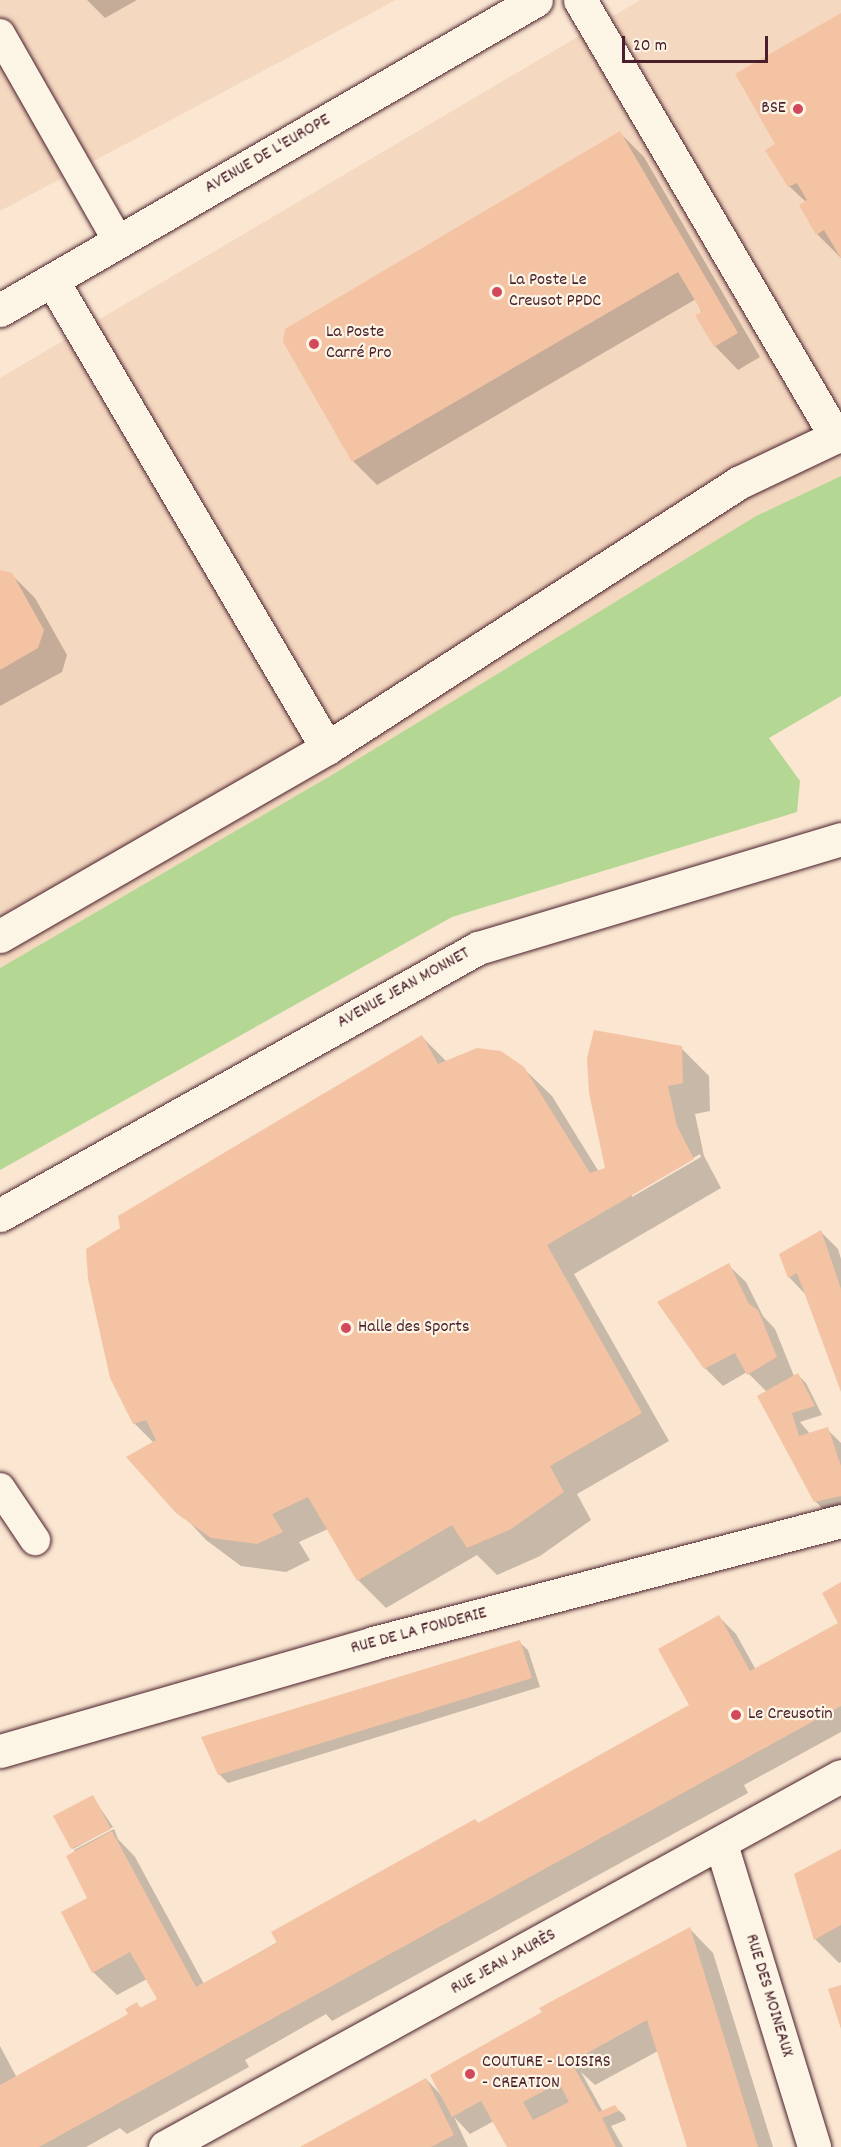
<!DOCTYPE html>
<meta charset="utf-8">
<style>
body{margin:0}
#map{position:relative;width:841px;height:2147px;overflow:hidden;background:#fae6d1;font-family:Dekko,sans-serif}
div>[style]{position:absolute}
[style*='--x']{left:calc(var(--x)*1px);top:calc(var(--y)*1px);width:calc(var(--w)*1px);rotate:calc(var(--a)*1deg)}
.built>*{inset:0;background:#f5d8c0}
.green>*{inset:0;background:#b4d893}
.shadow>*{inset:0;background:#0003}
.building>*{inset:0;background:#f4c3a3}
.roads{filter:drop-shadow(0 0 2px #4a1f2b) drop-shadow(0 0 2px #4a1f2b)}
.lane>*{height:30px;margin:-15px;padding:0 15px;transform-origin:15px;border-radius:15px;background:#fcf5e5}
.street>*{height:33px;margin:-16.5px;padding:0 16.5px;transform-origin:16.5px;border-radius:16.5px;background:#fcf5e5}
.secondary>*{height:33px;margin:-16.5px;padding:0 16.5px;transform-origin:16.5px;border-radius:16.5px;background:#fcf5e5}
.dots>*{width:16px;height:16px;translate:-50% -50%;box-sizing:border-box;border:3px solid #fcf5e5;border-radius:50%}
span{translate:-50% -50%;white-space:nowrap;text-align:center;line-height:1.15;-webkit-text-stroke:4.5px #fcf5e5;paint-order:stroke}
.poi-label{font-size:18px;color:#4a1f2b}
.right{translate:-100% -50%;text-align:right}
.left{translate:0 -50%;text-align:left}
.street-label{font-size:18px;color:#4a1f2b}
.scale{position:absolute;left:622px;top:36px;width:146px;height:27px;box-sizing:border-box;border:3px solid #4a1f2b;border-top:0;padding-left:8px;font-size:18px;line-height:21px;white-space:nowrap;color:#4a1f2b;-webkit-text-stroke:4px #fcf5e5;paint-order:stroke}
</style>
<div id="map">
<div class="built">
<i style="clip-path:polygon(0 0,396px 0,0 211px)"></i>
<i style="clip-path:polygon(640px 0,841px 0,841px 476px,756px 516px,330px 776px,0 968px,0 378px)"></i>
</div>
<div class="green">
<i style="clip-path:polygon(841px 476px,841px 696px,769px 738px,800px 781px,797px 812px,452px 917px,0 1170px,0 968px,330px 776px,756px 516px)"></i>
</div>
<div class="shadow">
<i style="clip-path:polygon(87px 0,137px 0,105px 18px)"></i>
<i style="clip-path:polygon(841px 14px,841px 258px,817px 234px,806px 202px,789px 186px,777px 145px)"></i>
<i style="clip-path:polygon(620px 133px,644px 157px,760px 357px,738px 370px,715px 346px,696px 299px,377px 485px,353px 461px)"></i>
<i style="clip-path:polygon(0 571px,11px 574px,35px 598px,67px 655px,62px 672px,0 706px)"></i>
<i style="clip-path:polygon(evenodd,422px 1037px,447px 1062px,523px 1068px,552px 1096px,599px 1172px,607px 1169px,681px 1048px,709px 1076px,710px 1111px,695px 1114px,704px 1156px,721px 1188px,574px 1274px,669px 1441px,577px 1494px,591px 1520px,540px 1556px,497px 1575px,477px 1555px,386px 1608px,358px 1580px,328px 1529px,299px 1542px,310px 1560px,286px 1572px,241px 1566px,206px 1540px,129px 1457px,154px 1443px,134px 1423px,422px 1037px,700px 1154px,701px 1157px,632px 1197px,632px 1194px,700px 1154px)"></i>
<i style="clip-path:polygon(821px 1232px,838px 1249px,841px 1259px,841px 1389px,806px 1295px,789px 1277px,781px 1255px)"></i>
<i style="clip-path:polygon(728px 1265px,746px 1282px,763px 1316px,775px 1329px,794px 1376px,797px 1374px,806px 1383px,822px 1415px,800px 1422px,810px 1434px,827px 1429px,841px 1443px,841px 1517px,833px 1519px,816px 1502px,767px 1392px,747px 1372px,723px 1386px,705px 1368px)"></i>
<i style="clip-path:polygon(841px 1584px,841px 1732px,744px 1785px,748px 1793px,332px 2021px,326px 2014px,245px 2060px,249px 2067px,127px 2134px,120px 2128px,86px 2147px,0 2147px,0 2046px,17px 2078px,130px 2015px,137px 2004px,142px 2009px,159px 1999px,147px 1979px,117px 1995px,93px 1972px,89px 1899px,74px 1850px,114px 1829px,118px 1839px,135px 1857px,204px 1984px,689px 1707px,719px 1617px,736px 1634px,756px 1670px,840px 1623px)"></i>
<i style="clip-path:polygon(519px 1642px,528px 1650px,540px 1687px,228px 1783px,219px 1774px)"></i>
<i style="clip-path:polygon(92px 1796px,113px 1827px,73px 1849px,55px 1816px)"></i>
<i style="clip-path:polygon(841px 1851px,841px 1962px,839px 1963px,815px 1939px)"></i>
<i style="clip-path:polygon(690px 1929px,713px 1953px,773px 2147px,689px 2147px,658px 2051px,595px 2085px,581px 2072px,603px 2112px,615px 2107px,624px 2115px,626px 2120px,611px 2126px,623px 2147px,509px 2147px,494px 2121px,470px 2134px,454px 2117px,468px 2147px,304px 2147px,426px 2079px,441px 2095px)"></i>
</div>
<div class="building">
<i style="clip-path:polygon(841px 13px,841px 258px,824px 230px,816px 235px,799px 205px,807px 200px,797px 183px,788px 187px,765px 150px,775px 144px,735px 74px)"></i>
<i style="clip-path:polygon(620px 131px,738px 333px,714px 347px,695px 315px,702px 312px,678px 272px,352px 462px,283px 342px,285px 329px)"></i>
<i style="clip-path:polygon(0 570px,12px 573px,44px 630px,38px 648px,0 670px)"></i>
<i style="clip-path:polygon(594px 1030px,682px 1046px,683px 1083px,668px 1086px,677px 1126px,694px 1159px,547px 1245px,642px 1413px,550px 1466px,564px 1492px,511px 1529px,467px 1548px,452px 1525px,357px 1581px,308px 1497px,272px 1514px,283px 1532px,257px 1544px,211px 1538px,176px 1513px,126px 1457px,156px 1440px,146px 1420px,133px 1424px,110px 1378px,88px 1279px,86px 1249px,120px 1228px,118px 1216px,422px 1035px,438px 1064px,477px 1048px,501px 1051px,524px 1067px,590px 1173px,605px 1168px,589px 1093px,587px 1058px)"></i>
<i style="clip-path:polygon(821px 1230px,841px 1289px,841px 1392px,797px 1273px,788px 1278px,779px 1254px)"></i>
<i style="clip-path:polygon(729px 1263px,749px 1304px,758px 1310px,777px 1357px,747px 1375px,735px 1353px,704px 1369px,657px 1302px)"></i>
<i style="clip-path:polygon(798px 1373px,815px 1406px,792px 1413px,799px 1436px,828px 1427px,841px 1466px,841px 1496px,814px 1502px,757px 1396px)"></i>
<i style="clip-path:polygon(841px 1582px,841px 1706px,39px 2147px,0 2147px,0 2085px,128px 2014px,125px 2009px,137px 2002px,140px 2008px,157px 1999px,130px 1952px,92px 1973px,61px 1912px,87px 1898px,66px 1856px,112px 1831px,196px 1987px,277px 1943px,271px 1932px,475px 1819px,478px 1823px,689px 1705px,658px 1649px,719px 1615px,750px 1671px,838px 1623px,822px 1593px)"></i>
<i style="clip-path:polygon(520px 1640px,532px 1678px,218px 1775px,201px 1737px)"></i>
<i style="clip-path:polygon(93px 1795px,111px 1829px,71px 1849px,53px 1816px)"></i>
<i style="clip-path:polygon(841px 1849px,841px 1925px,814px 1940px,794px 1874px)"></i>
<i style="clip-path:polygon(evenodd,690px 1927px,758px 2147px,687px 2147px,647px 2020px,571px 2062px,599px 2112px,615px 2105px,619px 2111px,602px 2118px,616px 2147px,507px 2147px,481px 2101px,452px 2117px,430px 2075px,542px 2012px,539px 2008px,690px 1927px,559px 2083px,569px 2102px,533px 2120px,523px 2102px,559px 2083px)"></i>
<i style="clip-path:polygon(841px 1985px,841px 2029px,828px 1989px)"></i>
<i style="clip-path:polygon(426px 2078px,454px 2135px,431px 2147px,300px 2147px)"></i>
</div>
<div class="roads">
<div class="lane">
<i style="--x:0;--y:34;--w:238;--a:60.3"></i>
<i style="--x:0;--y:1488;--w:63;--a:56.1"></i>
</div>
<div class="street">
<i style="--x:580;--y:0;--w:506;--a:59.64"></i>
<i style="--x:52;--y:280;--w:543;--a:59.56"></i>
<i style="--x:327;--y:748;--w:491;--a:-32.8"></i>
<i style="--x:740;--y:482;--w:112;--a:-25.4"></i>
<i style="--x:0;--y:310;--w:619;--a:-30.04"></i>
<i style="--x:0;--y:936;--w:377;--a:-29.9"></i>
<i style="--x:0;--y:1215;--w:548;--a:-29.19"></i>
<i style="--x:478;--y:948;--w:379;--a:-16.7"></i>
<i style="--x:0;--y:1751;--w:388;--a:-16.1"></i>
<i style="--x:373;--y:1643;--w:484;--a:-14.6"></i>
<i style="--x:721;--y:1844;--w:317;--a:72.9"></i>
</div>
<div class="secondary">
<i style="--x:165;--y:2147;--w:771;--a:-28.76"></i>
</div>
</div>
<div class="dots">
<i style="left:798px;top:109px;background:#d1495b"></i>
<i style="left:497px;top:292px;background:#d1495b"></i>
<i style="left:314px;top:344px;background:#d1495b"></i>
<i style="left:346px;top:1328px;background:#d1495b"></i>
<i style="left:736px;top:1715px;background:#d1495b"></i>
<i style="left:470px;top:2074px;background:#d1495b"></i>
</div>
<div class="poi-label">
<span class="right" style="left:786px;top:109px">BSE</span>
<span class="left" style="left:509px;top:292px">La Poste Le<br>Creusot PPDC</span>
<span class="left" style="left:326px;top:344px">La Poste<br>Carré Pro</span>
<span class="left" style="left:358px;top:1328px">Halle des Sports</span>
<span class="left" style="left:748px;top:1715px">Le Creusotin</span>
<span class="left" style="left:482px;top:2074px">COUTURE - LOISIRS<br>- CREATION</span>
</div>
<div class="street-label">
<span style="left:268px;top:155px;rotate:-30deg">AVENUE DE L'EUROPE</span>
<span style="left:404px;top:989px;rotate:-29deg">AVENUE JEAN MONNET</span>
<span style="left:419px;top:1632px;rotate:-15deg">RUE DE LA FONDERIE</span>
<span style="left:504px;top:1963px;rotate:-29deg">RUE JEAN JAURÈS</span>
<span style="left:768px;top:1996px;rotate:73deg">RUE DES MOINEAUX</span>
</div>
<div class="scale">20 m</div>
</div>
